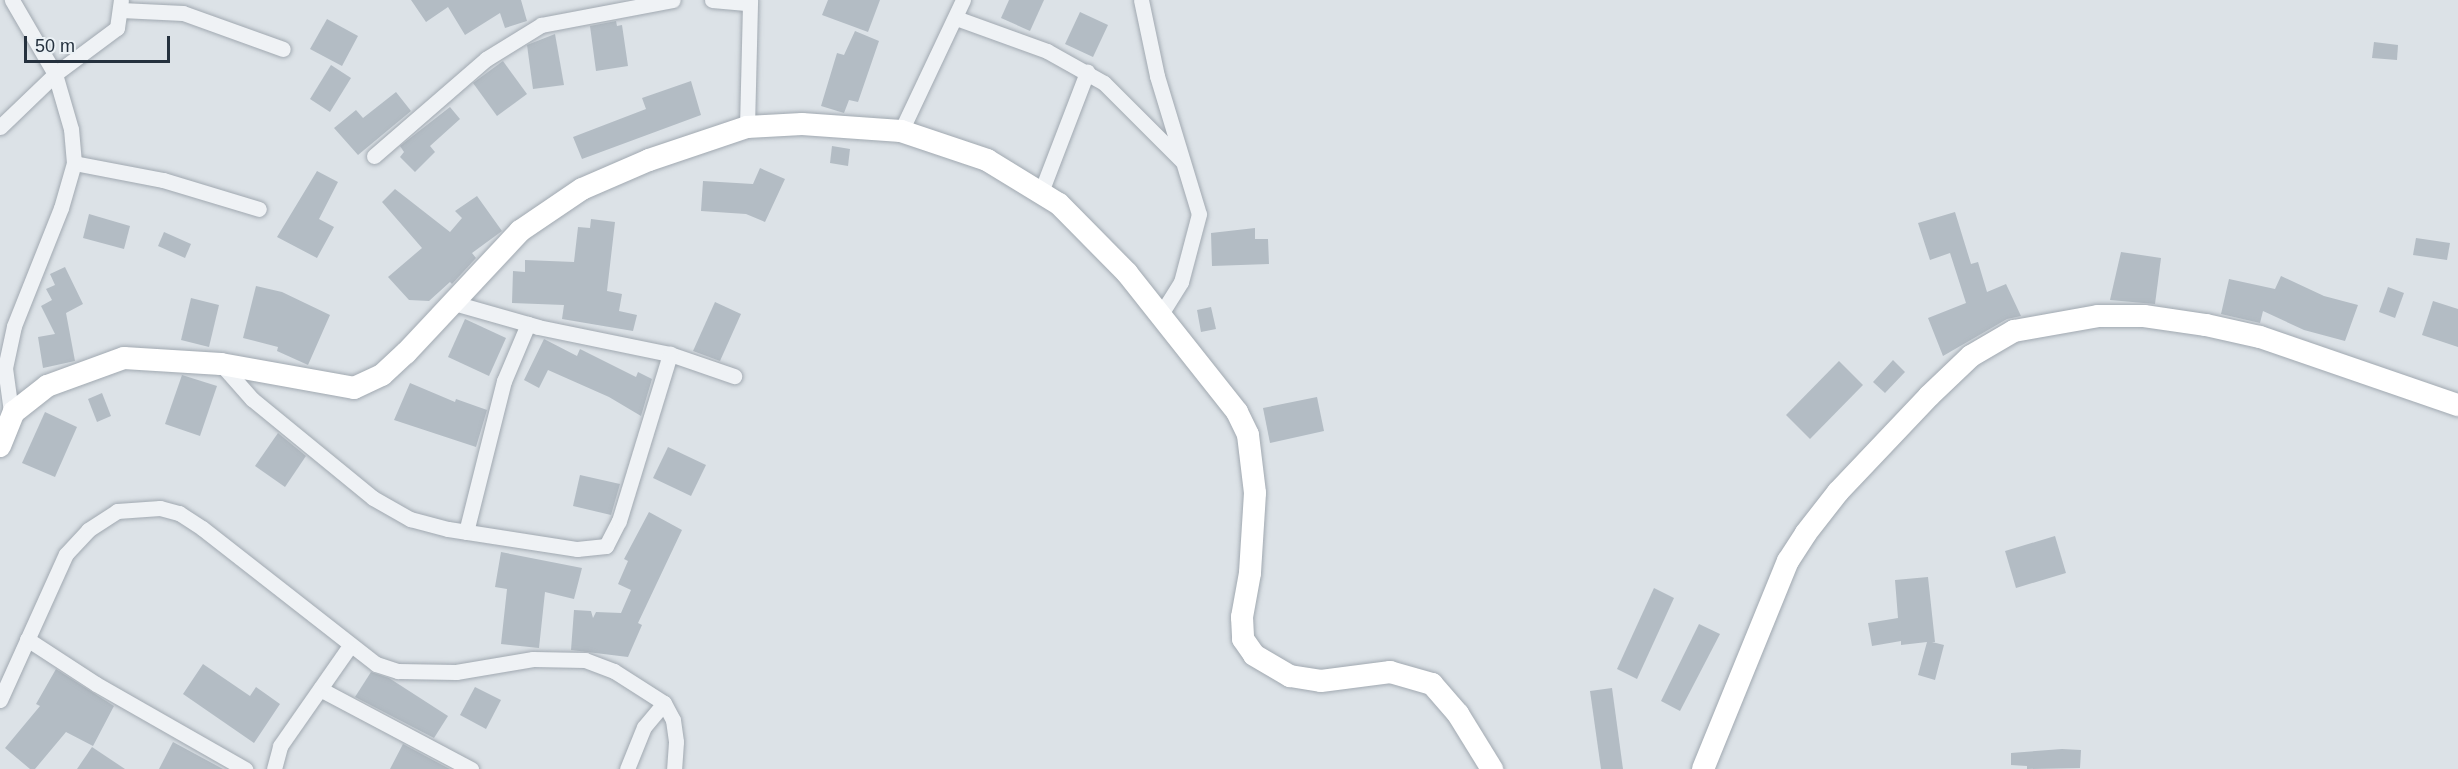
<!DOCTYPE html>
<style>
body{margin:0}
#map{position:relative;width:2458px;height:769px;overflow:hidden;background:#dce2e7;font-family:Helvetica,sans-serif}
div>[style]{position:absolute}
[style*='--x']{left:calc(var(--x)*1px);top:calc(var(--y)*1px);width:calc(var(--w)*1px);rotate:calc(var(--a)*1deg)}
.building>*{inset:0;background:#b3bcc4}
.roads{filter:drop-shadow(0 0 2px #a1a9b1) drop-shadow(0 0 2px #a1a9b1)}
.street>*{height:15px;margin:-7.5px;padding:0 7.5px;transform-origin:7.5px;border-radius:7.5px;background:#eff2f5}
.secondary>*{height:22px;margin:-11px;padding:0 11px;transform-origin:11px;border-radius:11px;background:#fff}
span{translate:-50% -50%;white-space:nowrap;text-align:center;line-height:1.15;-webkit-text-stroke:4.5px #ebf1f5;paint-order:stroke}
.scale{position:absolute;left:24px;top:36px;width:146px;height:27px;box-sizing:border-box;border:3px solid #25313e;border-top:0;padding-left:8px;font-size:18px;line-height:21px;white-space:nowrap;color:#25313e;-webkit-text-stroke:4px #ebf1f5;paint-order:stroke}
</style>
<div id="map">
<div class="building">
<i style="clip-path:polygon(411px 0,521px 0,527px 21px,505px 28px,500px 13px,465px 35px,448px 7px,426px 22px)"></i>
<i style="clip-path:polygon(828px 0,880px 0,868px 32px,822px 15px)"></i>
<i style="clip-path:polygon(1009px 0,1044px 0,1030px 31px,1001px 18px)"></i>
<i style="clip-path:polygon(1080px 12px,1108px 25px,1093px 57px,1065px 44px)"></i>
<i style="clip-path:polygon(327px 19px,358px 36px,342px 66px,310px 49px)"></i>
<i style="clip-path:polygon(616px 21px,617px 26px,622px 25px,628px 66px,596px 71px,590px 26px)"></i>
<i style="clip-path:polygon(855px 31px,879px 41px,858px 102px,849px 100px,844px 113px,821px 106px,837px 53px,844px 55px)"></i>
<i style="clip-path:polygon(555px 34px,564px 85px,533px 89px,527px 45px)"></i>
<i style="clip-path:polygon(2374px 42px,2398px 45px,2397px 60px,2372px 58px)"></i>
<i style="clip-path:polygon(503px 61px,527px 94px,497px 116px,473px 83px)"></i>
<i style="clip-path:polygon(331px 65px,351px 78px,330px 112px,310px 99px)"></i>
<i style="clip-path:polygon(691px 81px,701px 115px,582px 159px,573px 137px,646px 109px,642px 98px)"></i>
<i style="clip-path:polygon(396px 92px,411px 111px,358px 155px,334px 128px,356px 110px,363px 118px)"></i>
<i style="clip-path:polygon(450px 107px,460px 119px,430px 146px,435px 152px,415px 172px,400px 157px,404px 152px,400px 146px)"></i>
<i style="clip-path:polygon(832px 146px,850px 149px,848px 166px,830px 163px)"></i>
<i style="clip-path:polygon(760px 168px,785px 179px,765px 222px,746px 214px,701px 211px,703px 181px,753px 184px)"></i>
<i style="clip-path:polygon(317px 171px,338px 182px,319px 219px,334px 227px,317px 258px,277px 237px)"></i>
<i style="clip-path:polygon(395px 189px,450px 232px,462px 218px,455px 211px,477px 196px,502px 231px,472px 253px,476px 258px,452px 284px,450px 282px,429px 301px,409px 300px,388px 277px,422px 248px,382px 202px)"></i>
<i style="clip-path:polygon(1955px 212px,1971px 264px,1978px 262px,1987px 292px,2006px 284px,2021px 316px,2007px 319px,1943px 356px,1928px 318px,1966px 303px,1950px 253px,1930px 260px,1918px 223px)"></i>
<i style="clip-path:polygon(89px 214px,130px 226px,124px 249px,83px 238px)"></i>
<i style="clip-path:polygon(591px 219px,615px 222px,607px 291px,622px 294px,619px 311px,637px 315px,633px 331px,562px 319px,564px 305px,512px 303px,513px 271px,525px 272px,525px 260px,574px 262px,578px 227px,590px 228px)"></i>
<i style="clip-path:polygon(1255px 228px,1255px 239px,1268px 239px,1269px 264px,1212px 266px,1211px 233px)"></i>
<i style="clip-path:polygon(164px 232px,191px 244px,185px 258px,158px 246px)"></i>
<i style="clip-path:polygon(2416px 238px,2450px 243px,2447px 260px,2413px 255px)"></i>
<i style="clip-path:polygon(2121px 252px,2161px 258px,2155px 304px,2110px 300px)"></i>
<i style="clip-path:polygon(65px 267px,83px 304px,66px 313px,75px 361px,43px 368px,38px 337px,55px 334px,41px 306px,52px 300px,46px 289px,55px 285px,50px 274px)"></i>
<i style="clip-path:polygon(2281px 276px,2324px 296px,2358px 305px,2345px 341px,2304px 330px,2263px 311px,2260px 323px,2221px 314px,2229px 279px,2275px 289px)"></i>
<i style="clip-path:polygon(256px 286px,282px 292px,330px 315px,308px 365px,277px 351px,278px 347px,243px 338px)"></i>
<i style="clip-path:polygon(2388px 287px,2404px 293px,2395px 318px,2379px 312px)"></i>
<i style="clip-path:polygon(191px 298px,219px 305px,209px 347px,181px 340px)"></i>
<i style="clip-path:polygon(2433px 301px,2458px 309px,2458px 347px,2422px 335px)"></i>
<i style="clip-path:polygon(715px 302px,741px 314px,720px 361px,693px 351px)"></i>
<i style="clip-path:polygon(1211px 307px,1216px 329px,1201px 332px,1197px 310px)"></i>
<i style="clip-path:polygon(465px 319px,506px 338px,489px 376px,448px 357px)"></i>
<i style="clip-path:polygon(544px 339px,577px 356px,580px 349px,636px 377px,638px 372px,652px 379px,641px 416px,609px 397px,548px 370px,539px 388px,524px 380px)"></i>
<i style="clip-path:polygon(1893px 360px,1905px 372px,1885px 393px,1873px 382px)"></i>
<i style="clip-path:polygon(1839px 361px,1863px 385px,1810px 439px,1786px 415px)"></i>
<i style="clip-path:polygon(182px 375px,217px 386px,200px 436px,165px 424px)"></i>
<i style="clip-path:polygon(410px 383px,455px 402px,456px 399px,487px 410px,476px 447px,394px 420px)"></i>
<i style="clip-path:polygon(102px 393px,111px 416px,97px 422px,88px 399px)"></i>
<i style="clip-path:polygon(1317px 397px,1324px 431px,1270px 443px,1263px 408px)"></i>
<i style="clip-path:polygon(45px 412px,77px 427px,55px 477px,22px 463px)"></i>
<i style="clip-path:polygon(278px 433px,306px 456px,285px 487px,255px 466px)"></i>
<i style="clip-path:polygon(668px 447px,706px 465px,691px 496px,653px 478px)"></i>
<i style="clip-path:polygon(580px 475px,620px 484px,611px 515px,573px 506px)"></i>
<i style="clip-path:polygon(649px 512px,682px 530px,638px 623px,642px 625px,628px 657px,571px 650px,574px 610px,591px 611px,593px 618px,596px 612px,621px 613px,631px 590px,618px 584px,628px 561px,624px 559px)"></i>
<i style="clip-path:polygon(2055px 536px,2066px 573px,2016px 588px,2005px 551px)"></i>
<i style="clip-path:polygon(501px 552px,582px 568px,574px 599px,545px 592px,539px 648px,501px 644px,507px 589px,495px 587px)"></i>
<i style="clip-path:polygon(1928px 577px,1935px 642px,1932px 642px,1944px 645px,1935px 680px,1918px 675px,1927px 642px,1901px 645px,1901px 641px,1872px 646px,1868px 623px,1898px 618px,1895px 580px)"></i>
<i style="clip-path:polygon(1654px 588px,1674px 598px,1637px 679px,1617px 669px)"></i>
<i style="clip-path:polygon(1699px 624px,1720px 634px,1680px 711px,1661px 701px)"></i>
<i style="clip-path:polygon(203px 664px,250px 696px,256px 687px,280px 704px,254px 743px,183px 694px)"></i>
<i style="clip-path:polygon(56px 669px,114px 706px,93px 746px,66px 732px,35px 769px,30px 769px,5px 748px,40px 706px,36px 704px)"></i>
<i style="clip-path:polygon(371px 672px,389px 678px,448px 716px,434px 738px,355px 697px)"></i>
<i style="clip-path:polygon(475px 687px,501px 700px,486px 729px,460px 715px)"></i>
<i style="clip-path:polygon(1612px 688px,1623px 769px,1601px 769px,1590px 691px)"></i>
<i style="clip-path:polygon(173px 742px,223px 769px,159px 769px)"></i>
<i style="clip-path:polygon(403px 744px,446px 767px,450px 769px,390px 769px)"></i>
<i style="clip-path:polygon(92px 747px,125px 769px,77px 769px)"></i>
<i style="clip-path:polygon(2062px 749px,2081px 750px,2080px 768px,2027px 769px,2027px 766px,2011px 765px,2011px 753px)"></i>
</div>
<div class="roads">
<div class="street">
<i style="--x:712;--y:0;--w:37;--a:5"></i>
<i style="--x:1141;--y:0;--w:78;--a:78.1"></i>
<i style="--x:1157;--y:76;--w:144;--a:73.1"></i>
<i style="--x:1199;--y:214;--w:70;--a:104.8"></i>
<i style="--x:1181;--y:282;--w:38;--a:122"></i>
<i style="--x:121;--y:10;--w:62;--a:2.8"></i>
<i style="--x:183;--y:13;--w:106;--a:19.8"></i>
<i style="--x:956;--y:18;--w:97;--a:19.9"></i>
<i style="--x:1047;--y:51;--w:65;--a:29.3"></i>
<i style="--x:1104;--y:83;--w:110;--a:45"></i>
<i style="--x:0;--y:127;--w:76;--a:-43.9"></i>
<i style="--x:55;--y:74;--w:86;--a:-120.2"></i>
<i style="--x:747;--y:127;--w:127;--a:-88.6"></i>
<i style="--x:901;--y:131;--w:145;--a:-64.7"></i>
<i style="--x:374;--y:156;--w:148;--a:-40.9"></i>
<i style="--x:486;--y:59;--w:65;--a:-31.7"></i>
<i style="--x:541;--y:25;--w:134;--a:-10.7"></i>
<i style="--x:74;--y:163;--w:91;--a:10.8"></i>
<i style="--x:163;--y:180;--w:100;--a:16.8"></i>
<i style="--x:1041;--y:192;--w:129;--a:-69"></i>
<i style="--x:454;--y:303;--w:87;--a:15.9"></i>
<i style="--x:538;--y:327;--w:135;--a:11.6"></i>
<i style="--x:670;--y:354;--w:68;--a:19"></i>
<i style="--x:221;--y:364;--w:47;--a:48.5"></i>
<i style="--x:252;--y:399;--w:156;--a:39.3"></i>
<i style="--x:373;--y:498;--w:43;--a:29.6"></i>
<i style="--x:410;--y:519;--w:39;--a:15"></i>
<i style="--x:448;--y:529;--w:131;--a:8.8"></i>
<i style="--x:577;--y:549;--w:29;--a:-6"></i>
<i style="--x:606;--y:546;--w:28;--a:-63"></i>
<i style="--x:619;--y:521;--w:175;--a:-73"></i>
<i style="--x:12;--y:419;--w:51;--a:-97.8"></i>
<i style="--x:5;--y:368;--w:43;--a:-77.9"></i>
<i style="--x:14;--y:326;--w:127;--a:-68.3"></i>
<i style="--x:61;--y:208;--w:47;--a:-73.9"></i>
<i style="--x:74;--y:163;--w:34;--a:-95"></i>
<i style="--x:71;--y:129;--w:57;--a:-106.2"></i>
<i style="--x:55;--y:74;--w:77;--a:-36.6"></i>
<i style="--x:117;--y:28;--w:28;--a:-82"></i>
<i style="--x:466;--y:532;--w:156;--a:-75.9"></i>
<i style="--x:504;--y:381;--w:62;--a:-67.2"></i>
<i style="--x:27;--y:639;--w:82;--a:33.1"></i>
<i style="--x:96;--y:684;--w:172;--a:29.7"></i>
<i style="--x:320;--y:689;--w:171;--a:27.9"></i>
<i style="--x:0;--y:700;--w:160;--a:-65.7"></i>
<i style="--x:66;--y:554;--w:33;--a:-47"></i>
<i style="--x:88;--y:530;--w:35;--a:-33"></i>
<i style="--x:117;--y:511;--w:43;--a:-4"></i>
<i style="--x:160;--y:508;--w:20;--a:15"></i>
<i style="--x:179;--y:513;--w:27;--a:33"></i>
<i style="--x:202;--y:528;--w:221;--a:38"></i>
<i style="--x:376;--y:664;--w:23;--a:18"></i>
<i style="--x:398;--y:671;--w:58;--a:1"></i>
<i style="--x:456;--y:672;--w:78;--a:-9.6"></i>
<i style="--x:533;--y:659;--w:52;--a:1.1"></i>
<i style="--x:585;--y:660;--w:31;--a:21"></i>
<i style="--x:614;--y:671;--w:59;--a:32.6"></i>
<i style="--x:664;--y:703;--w:19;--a:62"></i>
<i style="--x:673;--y:720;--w:22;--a:82"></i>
<i style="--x:676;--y:742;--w:27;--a:94"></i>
<i style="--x:274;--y:769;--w:24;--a:-75"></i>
<i style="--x:280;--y:746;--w:121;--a:-55.1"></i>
<i style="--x:627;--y:769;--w:45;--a:-68"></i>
<i style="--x:644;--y:727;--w:31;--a:-50"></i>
</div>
<div class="secondary">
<i style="--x:0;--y:446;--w:37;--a:-68"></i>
<i style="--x:14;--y:412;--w:42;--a:-38.2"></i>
<i style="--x:47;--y:386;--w:82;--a:-20"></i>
<i style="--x:124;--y:358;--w:97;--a:3.5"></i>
<i style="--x:221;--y:364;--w:135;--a:10.2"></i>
<i style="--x:354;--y:388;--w:31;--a:-25"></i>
<i style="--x:382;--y:375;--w:33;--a:-43"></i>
<i style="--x:406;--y:353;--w:167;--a:-46.9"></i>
<i style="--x:520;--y:231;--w:75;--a:-34.1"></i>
<i style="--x:582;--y:189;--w:73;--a:-23.4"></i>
<i style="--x:649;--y:160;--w:103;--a:-18.6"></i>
<i style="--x:747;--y:127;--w:55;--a:-3.1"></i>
<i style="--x:802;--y:124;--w:99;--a:4"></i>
<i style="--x:901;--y:131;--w:91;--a:18.6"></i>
<i style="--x:987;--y:160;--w:84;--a:31.4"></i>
<i style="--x:1059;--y:204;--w:97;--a:45.4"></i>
<i style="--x:1127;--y:273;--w:177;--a:51.6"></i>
<i style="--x:1237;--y:412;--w:25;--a:64"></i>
<i style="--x:1248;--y:435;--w:58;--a:83.1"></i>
<i style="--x:1255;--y:493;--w:80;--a:93.6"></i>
<i style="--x:1250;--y:573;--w:45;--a:100.3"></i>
<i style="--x:1242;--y:617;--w:22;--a:87"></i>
<i style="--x:1243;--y:639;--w:19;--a:55"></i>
<i style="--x:1254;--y:655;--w:42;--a:30.3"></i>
<i style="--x:1290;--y:676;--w:31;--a:9"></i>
<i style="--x:1321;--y:681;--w:70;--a:-7.4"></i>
<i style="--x:1390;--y:672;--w:44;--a:15.9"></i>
<i style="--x:1432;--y:684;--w:40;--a:49"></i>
<i style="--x:1458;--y:714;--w:65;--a:58.3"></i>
<i style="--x:1703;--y:769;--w:225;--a:-67.8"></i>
<i style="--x:1788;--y:561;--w:33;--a:-57"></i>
<i style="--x:1806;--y:533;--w:52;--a:-52"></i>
<i style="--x:1838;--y:492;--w:132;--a:-46.5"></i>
<i style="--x:1929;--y:396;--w:58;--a:-43.6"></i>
<i style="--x:1971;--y:356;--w:50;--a:-30.2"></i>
<i style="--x:2014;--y:331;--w:85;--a:-10.1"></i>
<i style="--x:2098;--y:316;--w:46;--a:0"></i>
<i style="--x:2144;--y:316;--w:63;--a:8.3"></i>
<i style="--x:2206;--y:325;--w:55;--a:12.5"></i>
<i style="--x:2260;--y:337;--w:209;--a:19"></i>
</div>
</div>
<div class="scale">50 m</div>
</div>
